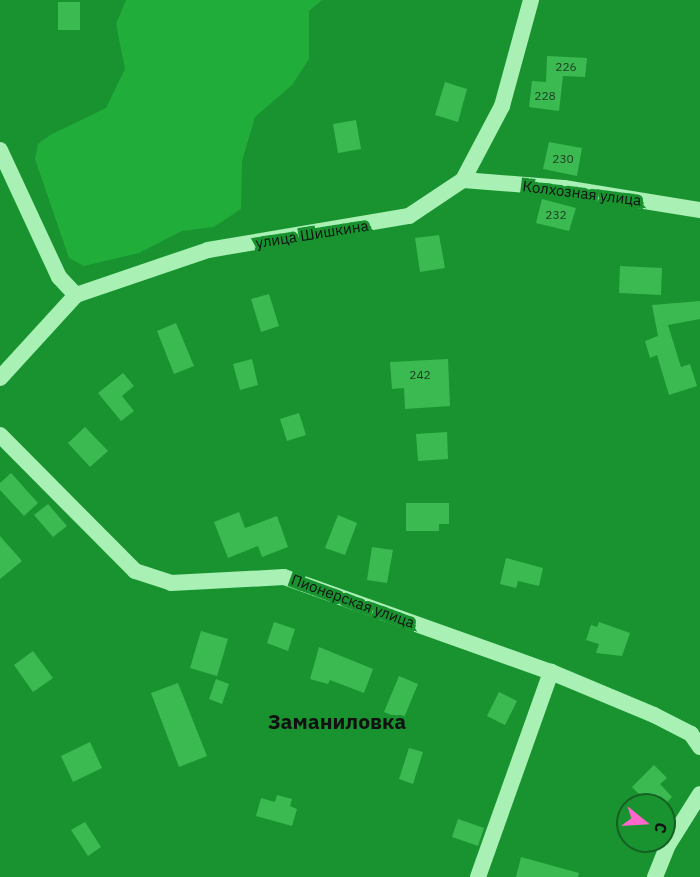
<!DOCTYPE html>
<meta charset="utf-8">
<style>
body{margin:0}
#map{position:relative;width:700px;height:877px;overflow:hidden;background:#18932f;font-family:"IBM Plex Sans",sans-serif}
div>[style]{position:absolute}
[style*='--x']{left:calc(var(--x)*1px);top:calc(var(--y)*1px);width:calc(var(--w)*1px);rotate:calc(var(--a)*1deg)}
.green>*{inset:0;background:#20ad39}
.building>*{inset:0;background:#3cba52}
.minor>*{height:16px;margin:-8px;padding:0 8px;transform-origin:8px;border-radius:8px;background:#a8f0b4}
span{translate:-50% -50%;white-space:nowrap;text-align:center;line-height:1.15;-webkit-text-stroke:6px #18932f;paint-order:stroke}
.number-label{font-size:12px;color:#1c3b21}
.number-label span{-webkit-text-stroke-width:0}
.street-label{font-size:15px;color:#111}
.district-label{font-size:21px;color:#111;font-weight:700}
.north{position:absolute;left:616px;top:793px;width:60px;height:60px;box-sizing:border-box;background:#18932f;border:2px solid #155f23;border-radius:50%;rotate:108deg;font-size:16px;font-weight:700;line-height:24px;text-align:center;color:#111}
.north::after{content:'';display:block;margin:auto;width:21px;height:27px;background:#ff67cc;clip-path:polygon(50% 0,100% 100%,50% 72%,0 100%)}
</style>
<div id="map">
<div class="green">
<i style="clip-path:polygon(126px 0,322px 0,309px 11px,309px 59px,292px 85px,255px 117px,242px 161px,241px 209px,214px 227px,182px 231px,139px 253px,84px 266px,69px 258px,35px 159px,38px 144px,50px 135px,106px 108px,125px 69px,116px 24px)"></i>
</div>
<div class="building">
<i style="clip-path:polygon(58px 2px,80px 2px,80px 30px,58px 30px)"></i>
<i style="clip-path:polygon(547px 56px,587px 58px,585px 77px,563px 76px,559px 111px,529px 107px,532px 81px,546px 82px)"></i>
<i style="clip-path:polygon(445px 82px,467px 89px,458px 122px,435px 115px)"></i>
<i style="clip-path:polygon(356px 120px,361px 149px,338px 153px,333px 124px)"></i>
<i style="clip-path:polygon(549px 142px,582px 148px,577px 176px,543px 169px)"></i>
<i style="clip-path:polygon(542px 199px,576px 208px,569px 231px,536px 223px)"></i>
<i style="clip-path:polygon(439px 235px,445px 268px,420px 272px,415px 238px)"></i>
<i style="clip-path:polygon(620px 266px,662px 268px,661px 295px,619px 293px)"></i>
<i style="clip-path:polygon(269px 294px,279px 326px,261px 332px,251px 299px)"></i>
<i style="clip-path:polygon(700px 301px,700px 319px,668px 325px,681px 367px,690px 364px,697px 386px,669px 395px,657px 355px,650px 358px,645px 341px,658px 336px,652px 305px)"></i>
<i style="clip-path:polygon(176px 323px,194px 366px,174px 374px,157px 331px)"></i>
<i style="clip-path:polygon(252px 359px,258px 385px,240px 390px,233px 364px)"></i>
<i style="clip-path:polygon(448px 359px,450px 406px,405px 409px,404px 388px,392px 389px,390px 362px)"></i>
<i style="clip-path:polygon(123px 373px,134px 386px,122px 396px,134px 411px,121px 421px,98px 393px)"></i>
<i style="clip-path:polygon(299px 413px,306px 435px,287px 441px,280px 419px)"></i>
<i style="clip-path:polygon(85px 427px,108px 451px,90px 467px,68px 443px)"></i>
<i style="clip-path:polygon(447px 432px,448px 459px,418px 461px,416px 434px)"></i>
<i style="clip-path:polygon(11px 473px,38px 503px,24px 516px,0 490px,0 483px)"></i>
<i style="clip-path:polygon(406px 503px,449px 503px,449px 524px,439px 524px,439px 531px,406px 531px)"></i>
<i style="clip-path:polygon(48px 504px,67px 526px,53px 537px,34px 515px)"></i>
<i style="clip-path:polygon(239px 512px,245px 528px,277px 516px,288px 547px,262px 557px,258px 546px,228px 558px,214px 522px)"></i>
<i style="clip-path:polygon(338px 515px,357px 523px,345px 555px,325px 548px)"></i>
<i style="clip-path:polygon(0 536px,22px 561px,0 579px)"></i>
<i style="clip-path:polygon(372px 547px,393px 550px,387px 583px,367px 580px)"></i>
<i style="clip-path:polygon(506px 558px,543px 568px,539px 586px,518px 581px,516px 588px,500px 584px)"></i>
<i style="clip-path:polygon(274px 622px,295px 629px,288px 651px,267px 643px)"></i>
<i style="clip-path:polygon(599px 622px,630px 633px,622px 656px,596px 653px,599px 644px,586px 640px,591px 625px,597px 627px)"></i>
<i style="clip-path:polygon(201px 631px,228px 639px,217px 676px,190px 668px)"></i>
<i style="clip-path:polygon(319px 647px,373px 669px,364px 693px,330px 680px,328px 684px,310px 679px)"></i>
<i style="clip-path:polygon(33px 651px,53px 678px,33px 692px,14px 665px)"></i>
<i style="clip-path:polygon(399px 676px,418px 684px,403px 720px,384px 712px)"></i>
<i style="clip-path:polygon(216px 679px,229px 684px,222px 704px,209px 699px)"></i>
<i style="clip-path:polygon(178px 683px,207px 756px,179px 767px,151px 693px)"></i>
<i style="clip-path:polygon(499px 692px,517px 701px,505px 725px,487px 716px)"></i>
<i style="clip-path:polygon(90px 742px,102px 768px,73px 782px,61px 756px)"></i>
<i style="clip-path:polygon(409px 748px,423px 752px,413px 784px,399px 779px)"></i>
<i style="clip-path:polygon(654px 765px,667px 778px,660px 784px,672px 797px,664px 805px,650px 805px,632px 787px)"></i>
<i style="clip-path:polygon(277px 795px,292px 799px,290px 806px,297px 809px,292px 826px,256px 816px,261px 798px,275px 802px)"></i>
<i style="clip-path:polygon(458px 819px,484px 828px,478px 846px,452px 837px)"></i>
<i style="clip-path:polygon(85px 822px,101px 847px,88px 856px,71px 830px)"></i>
<i style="clip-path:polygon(521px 857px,579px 873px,578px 877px,516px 877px)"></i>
</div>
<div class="minor">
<i style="--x:0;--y:150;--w:140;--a:65.1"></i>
<i style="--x:59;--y:277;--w:25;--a:47"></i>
<i style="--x:463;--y:180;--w:101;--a:4.5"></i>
<i style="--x:564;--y:188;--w:138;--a:9.2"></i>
<i style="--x:0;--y:378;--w:113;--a:-47.5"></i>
<i style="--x:76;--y:295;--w:139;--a:-18.8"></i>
<i style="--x:208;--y:250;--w:204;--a:-9.6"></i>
<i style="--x:409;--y:216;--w:65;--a:-33.7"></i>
<i style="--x:463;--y:180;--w:84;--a:-62.2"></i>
<i style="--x:502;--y:106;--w:110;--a:-74.7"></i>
<i style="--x:0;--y:435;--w:192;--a:45.2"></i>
<i style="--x:135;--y:571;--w:38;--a:18"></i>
<i style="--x:171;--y:583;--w:113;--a:-3"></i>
<i style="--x:284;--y:577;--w:283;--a:19.6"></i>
<i style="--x:551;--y:672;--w:112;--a:22.7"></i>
<i style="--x:654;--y:715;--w:42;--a:27.2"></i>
<i style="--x:691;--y:734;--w:16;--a:55"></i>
<i style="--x:478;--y:877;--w:218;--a:-70.4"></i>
<i style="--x:655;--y:877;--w:35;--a:-68"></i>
<i style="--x:668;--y:845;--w:60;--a:-57.9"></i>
</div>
<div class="number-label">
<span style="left:566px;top:67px">226</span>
<span style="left:545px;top:96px">228</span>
<span style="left:563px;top:159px">230</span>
<span style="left:556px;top:215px">232</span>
<span style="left:420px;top:375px">242</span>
</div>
<div class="street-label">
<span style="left:582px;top:193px;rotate:7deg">Колхозная улица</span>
<span style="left:312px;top:234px;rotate:-9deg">улица Шишкина</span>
<span style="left:353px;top:601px;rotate:20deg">Пионерская улица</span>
</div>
<div class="district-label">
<span style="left:337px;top:721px">Заманиловка</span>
</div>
<div class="north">С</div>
</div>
